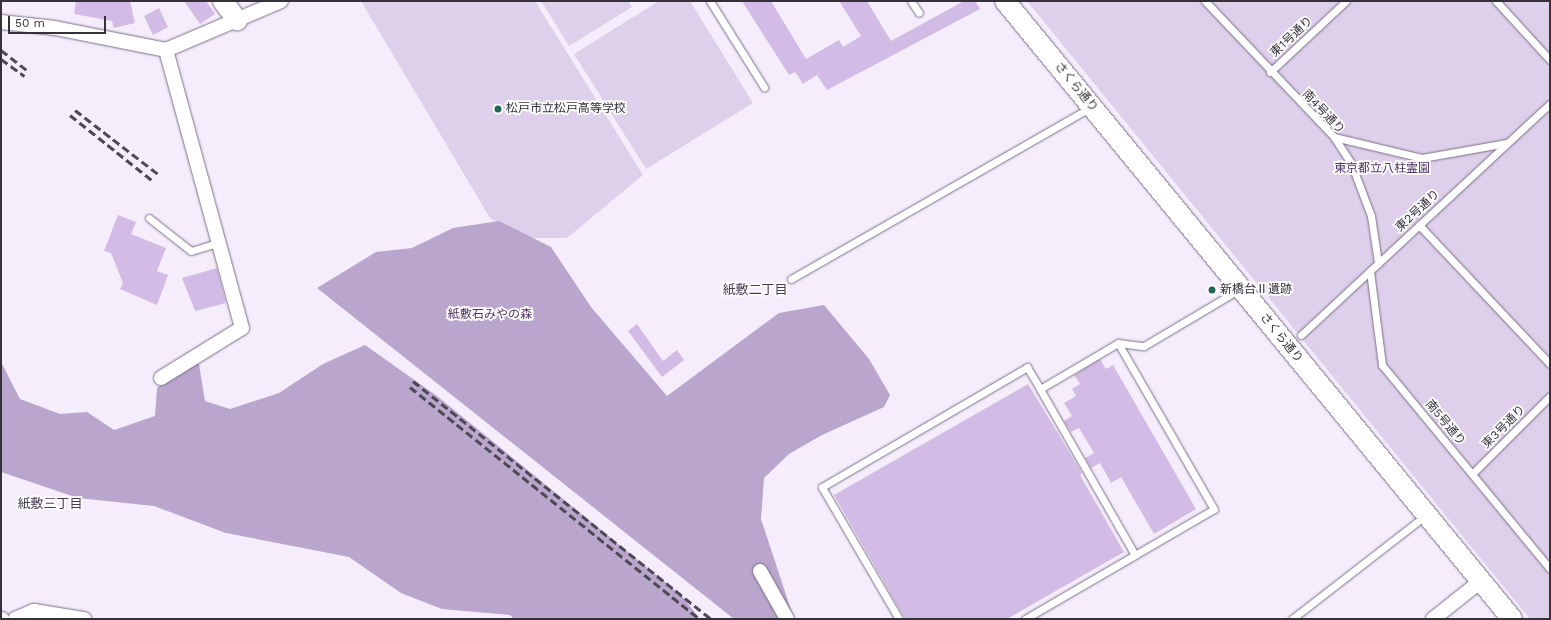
<!DOCTYPE html>
<meta charset="utf-8">
<style>
body{margin:0}
#map{position:relative;width:1551px;height:620px;overflow:hidden;background:#f5edfc;font-family:"Work Sans","Noto Sans JP",sans-serif}
div>[style]{position:absolute}
[style*='--x']{left:calc(var(--x)*1px);top:calc(var(--y)*1px);width:calc(var(--w)*1px);rotate:calc(var(--a)*1deg)}
.green>*{inset:0;background:#decfeb}
.forest>*{inset:0;background:#baa5cd}
.building>*{inset:0;background:#d2bce5}
.roads{filter:drop-shadow(0 0 1px #7b6f87) drop-shadow(0 0 1px #7b6f87)}
.lane>*{height:7px;margin:-3.5px;padding:0 3.5px;transform-origin:3.5px;border-radius:3.5px;background:#fff}
.street>*{height:14px;margin:-7px;padding:0 7px;transform-origin:7px;border-radius:7px;background:#fff}
.secondary>*{height:20px;margin:-10px;padding:0 10px;transform-origin:10px;border-radius:10px;background:#fff}
.rail>*{height:3px;margin-top:-1.5px;transform-origin:0;background:repeating-linear-gradient(90deg,#4e4954 0 8px,transparent 0 12px)}
.dots>*{width:11px;height:11px;translate:-50% -50%;box-sizing:border-box;border:2px solid #fefefe;border-radius:50%}
span{translate:-50% -50%;white-space:nowrap;text-align:center;line-height:1.15;-webkit-text-stroke:3.5px #fefefe;paint-order:stroke}
.street-label{font-size:12px;color:#35303a}
.poi-label{font-size:12px;color:#35303a}
.left{translate:0 -50%;text-align:left}
.park-label{font-size:12px;color:#4f3266}
.neighbourhood-label{font-size:13px;color:#473c51}
.frame{position:absolute;inset:0;border:2px solid #35303a;pointer-events:none}
.scale{position:absolute;left:8px;top:16px;width:98px;height:18px;box-sizing:border-box;border:2px solid #35303a;border-top:0;padding-left:5px;font-size:12px;line-height:14px;white-space:nowrap;color:#35303a;-webkit-text-stroke:3px #fefefe;paint-order:stroke}
</style>
<div id="map">
<div class="green">
<i style="clip-path:polygon(361px 1px,535px 1px,643px 175px,567px 238px,524px 238px,490px 218px)"></i>
<i style="clip-path:polygon(541px 1px,628px 1px,632px 7px,569px 46px)"></i>
<i style="clip-path:polygon(659px 1px,690px 1px,753px 103px,646px 169px,574px 54px)"></i>
<i style="clip-path:polygon(1027px 1px,1550px 1px,1550px 619px,1530px 619px)"></i>
</div>
<div class="forest">
<i style="clip-path:polygon(499px 221px,551px 247px,591px 307px,667px 396px,779px 313px,824px 305px,869px 359px,890px 395px,884px 407px,822px 435px,789px 454px,764px 478px,761px 519px,794px 619px,734px 619px,317px 288px,376px 252px,412px 248px,453px 228px)"></i>
<i style="clip-path:polygon(365px 345px,437px 396px,682px 596px,700px 619px,514px 619px,510px 615px,442px 609px,401px 593px,349px 557px,226px 533px,154px 506px,78px 498px,1px 472px,1px 362px,20px 399px,60px 414px,87px 412px,114px 430px,155px 416px,157px 388px,186px 363px,199px 364px,205px 401px,230px 409px,279px 393px,323px 364px)"></i>
</div>
<div class="building">
<i style="clip-path:polygon(76px 1px,130px 1px,135px 23px,114px 28px,112px 21px,74px 14px)"></i>
<i style="clip-path:polygon(184px 1px,206px 1px,215px 14px,200px 24px)"></i>
<i style="clip-path:polygon(742px 1px,771px 1px,806px 59px,839px 40px,843px 47px,861px 36px,839px 1px,867px 1px,891px 41px,964px 1px,975px 1px,980px 9px,827px 90px,817px 75px,803px 84px,795px 72px,789px 75px)"></i>
<i style="clip-path:polygon(159px 8px,168px 27px,153px 35px,144px 16px)"></i>
<i style="clip-path:polygon(118px 215px,136px 222px,131px 234px,166px 248px,157px 271px,168px 275px,157px 305px,120px 289px,123px 283px,111px 253px,104px 251px)"></i>
<i style="clip-path:polygon(217px 268px,226px 303px,195px 311px,182px 278px)"></i>
<i style="clip-path:polygon(637px 324px,663px 361px,677px 350px,684px 360px,662px 377px,628px 331px)"></i>
<i style="clip-path:polygon(1100px 359px,1106px 369px,1113px 365px,1196px 509px,1154px 534px,1121px 477px,1111px 483px,1100px 463px,1091px 468px,1085px 458px,1094px 453px,1079px 428px,1071px 432px,1064px 421px,1072px 416px,1064px 403px,1076px 396px,1072px 389px,1080px 384px,1074px 375px)"></i>
<i style="clip-path:polygon(1028px 384px,1082px 473px,1080px 475px,1124px 552px,1007px 619px,905px 619px,834px 495px)"></i>
</div>
<div class="roads">
<div class="lane">
<i style="--x:710;--y:1;--w:102;--a:57.9"></i>
<i style="--x:911;--y:1;--w:14;--a:56"></i>
<i style="--x:1205;--y:1;--w:187;--a:46.5"></i>
<i style="--x:1334;--y:137;--w:31;--a:57"></i>
<i style="--x:1351;--y:163;--w:57;--a:69.3"></i>
<i style="--x:1371;--y:216;--w:48;--a:81.5"></i>
<i style="--x:1496;--y:1;--w:80;--a:47.5"></i>
<i style="--x:1270;--y:72;--w:104;--a:-43.1"></i>
<i style="--x:1334;--y:137;--w:90;--a:13.4"></i>
<i style="--x:1422;--y:158;--w:86;--a:-10"></i>
<i style="--x:149;--y:218;--w:53;--a:38.2"></i>
<i style="--x:191;--y:251;--w:27;--a:-17"></i>
<i style="--x:1419;--y:225;--w:191;--a:46.7"></i>
<i style="--x:1370;--y:271;--w:95;--a:82.7"></i>
<i style="--x:1382;--y:365;--w:264;--a:50.5"></i>
<i style="--x:791;--y:279;--w:344;--a:-29.8"></i>
<i style="--x:1301;--y:335;--w:340;--a:-42.9"></i>
<i style="--x:1118;--y:343;--w:192;--a:60"></i>
<i style="--x:1214;--y:509;--w:91;--a:149.8"></i>
<i style="--x:1135;--y:555;--w:191;--a:-119.8"></i>
<i style="--x:1040;--y:389;--w:91;--a:-30.5"></i>
<i style="--x:1118;--y:343;--w:26;--a:7"></i>
<i style="--x:1144;--y:346;--w:112;--a:-30.7"></i>
<i style="--x:1473;--y:473;--w:109;--a:-45"></i>
<i style="--x:899;--y:619;--w:153;--a:-120.3"></i>
<i style="--x:822;--y:487;--w:238;--a:-30.3"></i>
<i style="--x:1027;--y:367;--w:26;--a:59"></i>
<i style="--x:1025;--y:619;--w:127;--a:-30.2"></i>
<i style="--x:1292;--y:619;--w:168;--a:-37.8"></i>
</div>
<div class="street">
<i style="--x:1;--y:22;--w:54;--a:6.3"></i>
<i style="--x:55;--y:28;--w:113;--a:11.2"></i>
<i style="--x:166;--y:50;--w:125;--a:-23.1"></i>
<i style="--x:161;--y:378;--w:95;--a:-31.7"></i>
<i style="--x:242;--y:328;--w:288;--a:-105.3"></i>
<i style="--x:760;--y:571;--w:55;--a:60.6"></i>
<i style="--x:1;--y:619;--w:1;--a:0"></i>
<i style="--x:15;--y:619;--w:21;--a:-23"></i>
<i style="--x:34;--y:611;--w:51;--a:9.1"></i>
<i style="--x:1433;--y:619;--w:61;--a:-38.4"></i>
</div>
<div class="secondary">
<i style="--x:223;--y:1;--w:24;--a:54"></i>
<i style="--x:1005;--y:1;--w:799;--a:50.63"></i>
</div>
</div>
<div class="rail">
<i style="--x:1;--y:50;--w:34;--a:38"></i>
<i style="--x:1;--y:59;--w:29;--a:36"></i>
<i style="--x:75;--y:110;--w:105;--a:37.6"></i>
<i style="--x:70;--y:115;--w:106;--a:38.5"></i>
<i style="--x:413;--y:381;--w:381;--a:38.6"></i>
<i style="--x:410;--y:387;--w:371;--a:38.7"></i>
</div>
<div class="dots">
<i style="left:498px;top:109px;background:#206659"></i>
<i style="left:1212px;top:290px;background:#206659"></i>
</div>
<div class="street-label">
<span style="left:1292px;top:37px;rotate:-43deg">東1号通り</span>
<span style="left:1076px;top:87px;rotate:51deg">さくら通り</span>
<span style="left:1323px;top:112px;rotate:47deg">南4号通り</span>
<span style="left:1418px;top:211px;rotate:-43deg">東2号通り</span>
<span style="left:1281px;top:338px;rotate:51deg">さくら通り</span>
<span style="left:1445px;top:423px;rotate:50deg">南5号通り</span>
<span style="left:1504px;top:427px;rotate:-45deg">東3号通り</span>
</div>
<div class="poi-label">
<span class="left" style="left:506px;top:109px">松戸市立松戸高等学校</span>
<span class="left" style="left:1220px;top:290px">新橋台Ⅱ遺跡</span>
</div>
<div class="park-label">
<span style="left:1382px;top:169px">東京都立八柱霊園</span>
<span style="left:490px;top:315px">紙敷石みやの森</span>
</div>
<div class="neighbourhood-label">
<span style="left:755px;top:290px">紙敷二丁目</span>
<span style="left:50px;top:504px">紙敷三丁目</span>
</div>
<div class="frame"></div>
<div class="scale">50 m</div>
</div>
